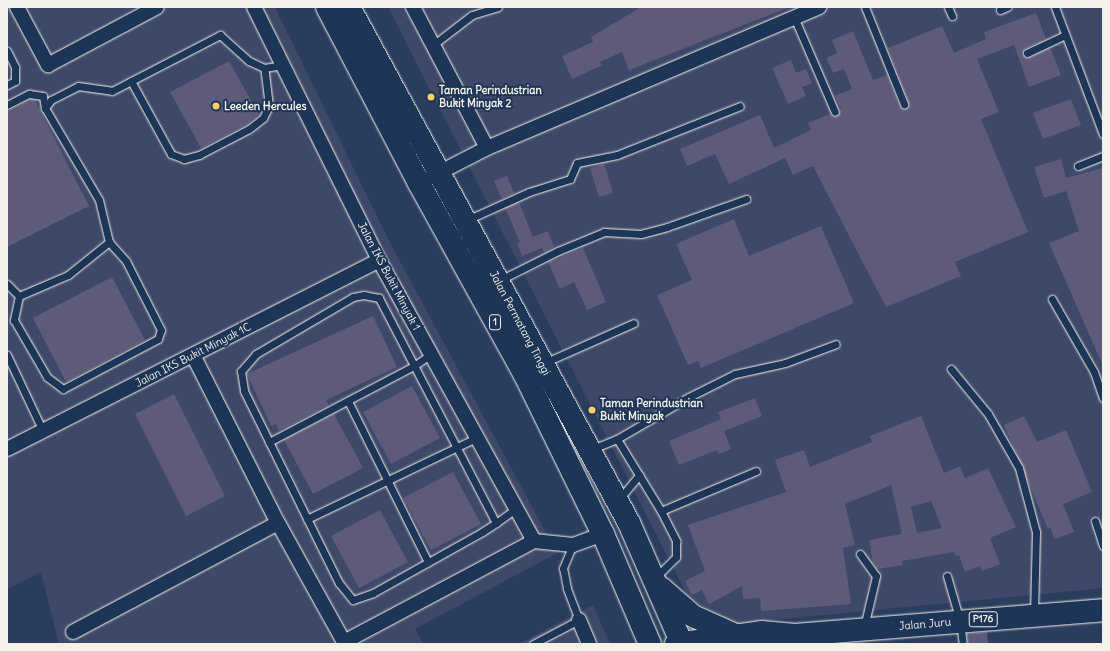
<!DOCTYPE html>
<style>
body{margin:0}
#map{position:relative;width:1110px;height:651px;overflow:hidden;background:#2a3d5e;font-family:Delius,sans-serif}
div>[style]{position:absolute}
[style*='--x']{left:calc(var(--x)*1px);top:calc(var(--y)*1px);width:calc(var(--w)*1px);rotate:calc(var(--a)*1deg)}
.built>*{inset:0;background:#3e4969}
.building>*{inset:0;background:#5e5b7a}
.roads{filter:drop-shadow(0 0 1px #f4f1e8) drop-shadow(0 0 1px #f4f1e8)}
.lane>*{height:7px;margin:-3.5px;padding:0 3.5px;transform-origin:3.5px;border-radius:3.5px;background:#1d3557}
.street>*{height:14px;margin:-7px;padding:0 7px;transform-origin:7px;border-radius:7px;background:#1d3557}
.primary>*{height:22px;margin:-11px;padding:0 11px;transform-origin:11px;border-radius:11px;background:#1d3557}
.highway>*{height:22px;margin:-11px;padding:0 11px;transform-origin:11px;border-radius:11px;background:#1d3557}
.dots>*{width:11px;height:11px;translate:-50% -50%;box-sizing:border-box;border:2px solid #1d3557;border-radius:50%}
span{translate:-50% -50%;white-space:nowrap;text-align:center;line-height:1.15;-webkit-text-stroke:4px #1d3557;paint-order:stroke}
.shield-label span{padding:1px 3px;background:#1d3557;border:1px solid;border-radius:3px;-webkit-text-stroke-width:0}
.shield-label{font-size:10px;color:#f4f1e8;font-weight:700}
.poi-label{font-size:11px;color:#f4f1e8;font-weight:700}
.left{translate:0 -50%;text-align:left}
.street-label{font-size:11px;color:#f4f1e8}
.frame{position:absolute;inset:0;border:8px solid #f4f1e8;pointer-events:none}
</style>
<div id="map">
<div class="built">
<i style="clip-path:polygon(7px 7px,275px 7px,388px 239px,557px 553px,415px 629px,424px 644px,59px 644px,41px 572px,7px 589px)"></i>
<i style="clip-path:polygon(388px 7px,1103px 7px,1103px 588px,732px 624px,688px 597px)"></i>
<i style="clip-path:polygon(593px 605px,610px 644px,519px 644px)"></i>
</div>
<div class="building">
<i style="clip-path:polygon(641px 7px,786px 7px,787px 8px,629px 70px,622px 52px,600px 62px,602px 65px,572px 79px,562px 56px,593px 42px,591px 37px)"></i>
<i style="clip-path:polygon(1036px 13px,1046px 39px,1025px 49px,1022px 55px,1029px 58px,1050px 47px,1061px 75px,1029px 87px,1014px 45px,977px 59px,999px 112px,981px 119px,1028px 232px,955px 262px,961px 276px,886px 307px,813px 166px,793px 175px,785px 158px,729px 184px,715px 154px,687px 166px,680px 149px,760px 115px,774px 148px,811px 130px,808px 123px,830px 114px,837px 116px,841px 109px,835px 96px,852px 89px,844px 69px,833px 73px,826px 58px,837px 53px,832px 40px,853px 31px,873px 80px,887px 75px,899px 106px,904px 109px,908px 107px,909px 103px,888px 48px,942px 26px,954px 53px,986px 39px,984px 32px)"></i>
<i style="clip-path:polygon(791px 60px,796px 73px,806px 69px,812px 83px,802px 87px,806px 96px,788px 104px,772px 68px)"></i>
<i style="clip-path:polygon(229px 61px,259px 115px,246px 125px,201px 148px,170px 92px)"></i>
<i style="clip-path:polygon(31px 99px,35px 100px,89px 206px,7px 247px,7px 112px)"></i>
<i style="clip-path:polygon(1071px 99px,1081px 125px,1043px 139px,1033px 113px)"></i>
<i style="clip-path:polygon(1061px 159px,1066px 178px,1103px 168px,1103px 366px,1049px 243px,1079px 231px,1066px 191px,1044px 198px,1034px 167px)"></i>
<i style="clip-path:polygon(604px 163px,613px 193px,599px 197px,590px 168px)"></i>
<i style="clip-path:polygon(507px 176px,514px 193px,502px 199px,494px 181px)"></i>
<i style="clip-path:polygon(519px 202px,533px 237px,548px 231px,554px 247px,544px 253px,542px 248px,522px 256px,517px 243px,520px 242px,505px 208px)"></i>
<i style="clip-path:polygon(734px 219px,749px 256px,821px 226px,854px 303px,701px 368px,698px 361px,688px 365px,657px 295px,692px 280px,676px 244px)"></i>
<i style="clip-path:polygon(583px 248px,606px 302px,587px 310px,574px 282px,560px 289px,548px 262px)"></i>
<i style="clip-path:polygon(112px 277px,145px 340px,66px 382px,33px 318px)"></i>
<i style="clip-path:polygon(373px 316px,397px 367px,326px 400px,329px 405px,279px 431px,276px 424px,271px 426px,247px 374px)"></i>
<i style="clip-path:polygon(412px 386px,440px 438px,391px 464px,363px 412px)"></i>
<i style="clip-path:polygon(174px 394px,225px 496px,186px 516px,135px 414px)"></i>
<i style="clip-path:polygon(755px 398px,762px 416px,724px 431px,731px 449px,719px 454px,717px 450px,679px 465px,669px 441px,721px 419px,718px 412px)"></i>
<i style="clip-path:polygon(334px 414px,363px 468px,313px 494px,284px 440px)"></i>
<i style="clip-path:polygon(evenodd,921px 416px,944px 473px,960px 466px,965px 478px,988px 468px,1016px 527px,990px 538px,1000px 564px,982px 571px,980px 566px,965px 572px,959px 555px,956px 556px,954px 552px,902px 561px,903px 565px,877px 569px,873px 563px,869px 540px,902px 534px,891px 485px,845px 504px,855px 545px,843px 548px,851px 604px,761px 611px,760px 598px,743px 599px,742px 586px,709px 604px,702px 590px,692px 595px,685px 581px,705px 571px,688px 525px,786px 492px,775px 460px,804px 450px,810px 467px,872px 442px,870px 436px,921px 416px,931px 501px,942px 528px,917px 533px,911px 507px,931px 501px)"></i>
<i style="clip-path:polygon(1024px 416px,1037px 442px,1066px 430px,1092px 492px,1063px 504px,1074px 532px,1055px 539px,1050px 527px,1048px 529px,1004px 425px)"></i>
<i style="clip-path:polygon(453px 472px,481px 524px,431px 550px,403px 498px)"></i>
<i style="clip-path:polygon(380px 510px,408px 562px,359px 588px,331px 536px)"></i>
<i style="clip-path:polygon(987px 632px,988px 644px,968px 644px,967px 634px)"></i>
</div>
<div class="roads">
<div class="lane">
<i style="--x:865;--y:7;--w:105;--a:68.1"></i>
<i style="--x:948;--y:7;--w:10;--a:66"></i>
<i style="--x:1055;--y:7;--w:136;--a:69.3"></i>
<i style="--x:1000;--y:10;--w:8;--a:-23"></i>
<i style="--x:794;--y:17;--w:103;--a:66.7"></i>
<i style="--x:433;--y:45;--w:49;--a:-37.6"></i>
<i style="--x:472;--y:15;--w:27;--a:-17"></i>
<i style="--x:7;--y:51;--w:18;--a:63"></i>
<i style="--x:15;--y:67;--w:14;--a:90"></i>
<i style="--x:15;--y:81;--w:9;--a:153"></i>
<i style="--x:1027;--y:53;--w:42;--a:-25.3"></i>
<i style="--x:131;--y:81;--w:83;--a:61.3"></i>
<i style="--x:171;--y:154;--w:14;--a:21"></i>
<i style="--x:184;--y:159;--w:16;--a:-15"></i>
<i style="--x:199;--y:155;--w:56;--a:-27.5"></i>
<i style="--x:249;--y:129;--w:18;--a:-38"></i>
<i style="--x:263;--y:118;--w:13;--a:-63"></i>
<i style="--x:269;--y:106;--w:38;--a:-97"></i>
<i style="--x:7;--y:105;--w:25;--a:-27"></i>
<i style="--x:29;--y:94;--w:14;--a:8"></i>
<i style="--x:43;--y:96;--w:12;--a:81"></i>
<i style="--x:45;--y:108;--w:10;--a:-53"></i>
<i style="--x:51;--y:100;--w:30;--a:-27"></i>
<i style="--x:78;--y:86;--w:34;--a:8"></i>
<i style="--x:112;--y:91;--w:122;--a:-27.4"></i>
<i style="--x:220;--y:35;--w:39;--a:42"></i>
<i style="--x:249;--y:61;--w:17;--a:25"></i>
<i style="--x:264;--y:68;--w:18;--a:-9"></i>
<i style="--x:1078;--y:166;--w:27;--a:-22"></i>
<i style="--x:467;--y:220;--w:68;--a:-24.3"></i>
<i style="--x:529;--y:192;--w:43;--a:-17.6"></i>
<i style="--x:570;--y:179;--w:17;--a:-66"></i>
<i style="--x:577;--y:163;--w:41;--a:-11.3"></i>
<i style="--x:617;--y:155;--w:132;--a:-21.7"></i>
<i style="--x:500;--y:280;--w:65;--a:-26.6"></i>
<i style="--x:558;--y:251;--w:50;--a:-22.4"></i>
<i style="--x:604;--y:232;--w:37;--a:3"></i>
<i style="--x:641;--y:234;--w:27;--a:-15"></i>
<i style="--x:667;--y:227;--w:84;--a:-19.5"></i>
<i style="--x:7;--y:284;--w:17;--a:45"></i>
<i style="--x:19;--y:296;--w:25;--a:102"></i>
<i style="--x:14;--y:320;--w:66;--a:59.9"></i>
<i style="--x:47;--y:377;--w:20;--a:37"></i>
<i style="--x:63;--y:389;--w:107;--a:-27.8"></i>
<i style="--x:158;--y:339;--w:9;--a:-72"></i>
<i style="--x:161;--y:330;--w:77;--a:-116.9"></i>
<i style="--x:126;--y:261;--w:25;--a:-132"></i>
<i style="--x:109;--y:242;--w:43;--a:-103.4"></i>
<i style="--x:99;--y:200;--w:107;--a:-120.4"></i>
<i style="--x:19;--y:296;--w:53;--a:-23.2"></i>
<i style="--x:68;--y:275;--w:53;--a:-38.8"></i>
<i style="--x:1052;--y:299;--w:84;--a:60.1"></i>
<i style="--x:1094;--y:372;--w:28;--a:71"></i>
<i style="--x:7;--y:355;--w:84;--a:64.7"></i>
<i style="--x:544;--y:363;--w:98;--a:-24"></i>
<i style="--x:951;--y:369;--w:58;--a:50.6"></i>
<i style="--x:988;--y:414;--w:62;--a:60.1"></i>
<i style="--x:1019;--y:468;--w:66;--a:75.1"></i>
<i style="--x:1036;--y:532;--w:81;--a:91.4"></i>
<i style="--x:348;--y:401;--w:180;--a:63.6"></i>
<i style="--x:617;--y:439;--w:84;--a:58.6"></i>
<i style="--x:661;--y:511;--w:34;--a:63"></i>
<i style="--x:676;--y:541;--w:16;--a:90"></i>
<i style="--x:676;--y:557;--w:28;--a:135"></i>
<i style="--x:269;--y:442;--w:164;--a:-27.7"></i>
<i style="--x:414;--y:366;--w:21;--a:-35"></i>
<i style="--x:592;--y:449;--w:27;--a:-22"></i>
<i style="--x:617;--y:439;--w:83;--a:-30.3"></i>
<i style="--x:689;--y:397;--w:51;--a:-26.6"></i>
<i style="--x:735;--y:374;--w:51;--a:-12.4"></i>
<i style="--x:785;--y:363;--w:54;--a:-20.4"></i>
<i style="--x:620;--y:498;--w:30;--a:-50"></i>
<i style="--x:661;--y:511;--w:103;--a:-22.8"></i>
<i style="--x:307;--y:519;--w:190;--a:-25.6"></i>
<i style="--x:1095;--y:521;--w:26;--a:72"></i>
<i style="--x:496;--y:523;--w:254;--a:-117.5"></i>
<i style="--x:379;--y:298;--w:15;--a:-169"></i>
<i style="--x:364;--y:295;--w:11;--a:170"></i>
<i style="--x:353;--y:297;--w:113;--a:149.6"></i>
<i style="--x:256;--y:354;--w:23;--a:131"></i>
<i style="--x:241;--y:371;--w:20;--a:81"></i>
<i style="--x:244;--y:391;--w:214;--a:63.7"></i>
<i style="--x:339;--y:583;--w:22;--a:51"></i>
<i style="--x:353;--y:600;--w:21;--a:-19"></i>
<i style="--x:373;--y:593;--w:125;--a:-29.2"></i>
<i style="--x:482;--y:532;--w:17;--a:-33"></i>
<i style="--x:496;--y:523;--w:26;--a:-36"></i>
<i style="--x:860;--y:554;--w:27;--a:54"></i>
<i style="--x:876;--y:576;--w:52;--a:103.2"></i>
<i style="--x:947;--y:576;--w:47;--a:73.9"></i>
<i style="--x:960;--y:621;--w:23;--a:83"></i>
<i style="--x:533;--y:644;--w:52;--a:-27.6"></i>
<i style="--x:579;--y:620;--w:34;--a:-111"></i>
<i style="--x:567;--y:588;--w:20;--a:-101"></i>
<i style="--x:563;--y:568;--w:25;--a:-67"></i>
</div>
<div class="street">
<i style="--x:17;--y:7;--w:66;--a:61.9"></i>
<i style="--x:48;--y:65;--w:123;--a:-28"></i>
<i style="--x:254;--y:7;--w:282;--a:63.7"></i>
<i style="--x:379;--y:260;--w:321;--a:61.1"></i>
<i style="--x:413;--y:7;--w:159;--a:62.3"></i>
<i style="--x:419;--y:183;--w:76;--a:-27.2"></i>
<i style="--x:487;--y:148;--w:361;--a:-23"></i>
<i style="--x:193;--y:355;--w:188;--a:63.2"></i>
<i style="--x:278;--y:523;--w:138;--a:61"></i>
<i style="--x:7;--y:449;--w:417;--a:-26.9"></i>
<i style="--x:579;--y:620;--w:26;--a:67"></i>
<i style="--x:73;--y:632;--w:232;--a:-28"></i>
<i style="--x:344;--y:642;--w:215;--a:-28"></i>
<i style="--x:534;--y:541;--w:39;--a:6"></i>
<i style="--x:573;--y:545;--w:32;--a:-20"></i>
</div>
<div class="primary">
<i style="--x:676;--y:644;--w:86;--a:-8"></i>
<i style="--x:761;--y:632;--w:34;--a:5"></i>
<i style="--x:795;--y:635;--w:309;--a:-4.6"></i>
</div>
<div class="highway">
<i style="--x:327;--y:7;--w:199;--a:62.4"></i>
<i style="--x:419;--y:183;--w:217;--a:61.1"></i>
<i style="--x:524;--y:373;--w:179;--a:63.9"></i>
<i style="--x:603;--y:534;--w:120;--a:66.9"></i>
<i style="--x:349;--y:7;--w:587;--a:61.51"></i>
<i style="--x:629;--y:523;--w:132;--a:66.3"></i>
<i style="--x:661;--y:588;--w:43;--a:41.2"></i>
<i style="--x:693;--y:616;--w:44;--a:24.2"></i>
</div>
</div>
<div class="dots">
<i style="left:431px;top:97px;background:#ffd166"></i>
<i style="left:216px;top:106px;background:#ffd166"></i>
<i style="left:592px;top:410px;background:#ffd166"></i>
</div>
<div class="shield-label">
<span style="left:495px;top:322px">1</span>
<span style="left:983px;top:619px">P176</span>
</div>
<div class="poi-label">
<span class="left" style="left:439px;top:97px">Taman Perindustrian<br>Bukit Minyak 2</span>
<span class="left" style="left:224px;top:106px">Leeden Hercules</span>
<span class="left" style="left:600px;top:410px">Taman Perindustrian<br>Bukit Minyak</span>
</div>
<div class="street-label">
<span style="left:389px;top:276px;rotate:62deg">Jalan IKS Bukit Minyak 1</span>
<span style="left:520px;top:323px;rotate:62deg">Jalan Permatang Tinggi</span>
<span style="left:193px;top:355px;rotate:-27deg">Jalan IKS Bukit Minyak 1C</span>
<span style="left:925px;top:624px;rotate:-5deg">Jalan Juru</span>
</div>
<div class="frame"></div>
</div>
